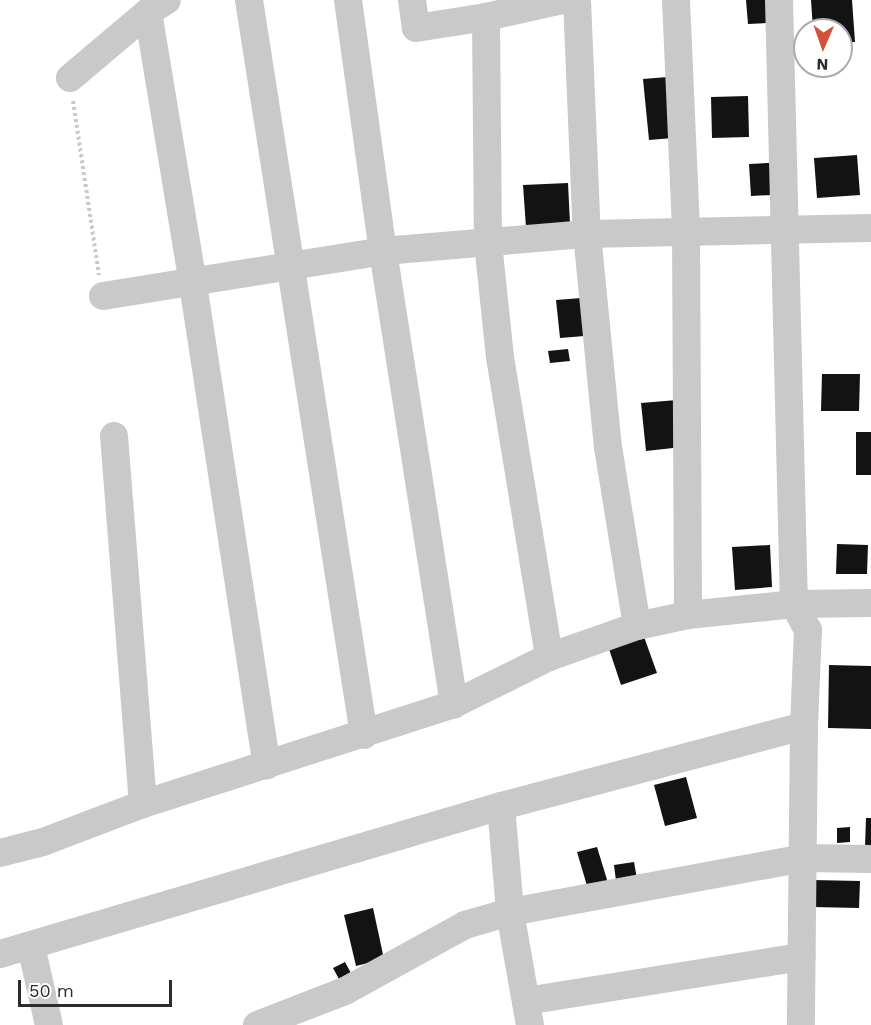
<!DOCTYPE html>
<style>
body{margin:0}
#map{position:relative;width:871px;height:1025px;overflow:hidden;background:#fff;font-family:"Work Sans",sans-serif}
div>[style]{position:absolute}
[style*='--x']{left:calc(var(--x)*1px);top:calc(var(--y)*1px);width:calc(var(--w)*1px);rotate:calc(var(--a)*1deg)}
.building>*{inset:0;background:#131313}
.path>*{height:4px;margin-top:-2px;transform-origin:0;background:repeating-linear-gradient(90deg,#c9c9c9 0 3px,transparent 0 6px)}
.minor>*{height:28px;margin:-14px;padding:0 14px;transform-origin:14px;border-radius:14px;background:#c9c9c9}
span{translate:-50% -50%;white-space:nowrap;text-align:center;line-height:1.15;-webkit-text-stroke:6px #fff;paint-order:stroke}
.north{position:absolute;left:793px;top:18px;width:60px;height:60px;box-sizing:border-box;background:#fff;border:2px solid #ababab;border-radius:50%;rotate:182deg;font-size:16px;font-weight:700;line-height:24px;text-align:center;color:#2c2c2c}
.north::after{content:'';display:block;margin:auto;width:21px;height:27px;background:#d5513c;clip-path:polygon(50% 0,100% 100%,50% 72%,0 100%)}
.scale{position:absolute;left:18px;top:980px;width:154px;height:27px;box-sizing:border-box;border:3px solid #2c2c2c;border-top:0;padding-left:8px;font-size:18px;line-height:21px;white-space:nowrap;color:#2c2c2c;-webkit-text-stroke:4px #fff;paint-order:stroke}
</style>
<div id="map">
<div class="building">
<i style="clip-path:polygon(746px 0,784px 0,786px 22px,748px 24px)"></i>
<i style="clip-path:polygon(811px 0,852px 0,855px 42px,841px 42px,841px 30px,813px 30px)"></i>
<i style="clip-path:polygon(680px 76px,685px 137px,649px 140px,643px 79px)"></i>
<i style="clip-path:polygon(748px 96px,749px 137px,712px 138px,711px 97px)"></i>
<i style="clip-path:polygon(857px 155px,860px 195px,817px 198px,814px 158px)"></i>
<i style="clip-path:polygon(789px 162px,790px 194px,751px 196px,749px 164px)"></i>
<i style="clip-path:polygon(568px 183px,570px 224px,526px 227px,523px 185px)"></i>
<i style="clip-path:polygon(594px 297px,597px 335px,560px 338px,556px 300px)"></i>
<i style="clip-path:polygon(568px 349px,570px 361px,550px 363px,548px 351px)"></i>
<i style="clip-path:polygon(822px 374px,860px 374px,859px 411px,821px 411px)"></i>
<i style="clip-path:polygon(677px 400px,682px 447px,646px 451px,641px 403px)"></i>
<i style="clip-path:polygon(856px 432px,871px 432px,871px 475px,856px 475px)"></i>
<i style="clip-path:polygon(837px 544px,868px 545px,867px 574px,836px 574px)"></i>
<i style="clip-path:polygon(770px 545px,772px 587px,735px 590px,732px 547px)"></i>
<i style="clip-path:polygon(643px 634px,657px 673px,621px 685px,608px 646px)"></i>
<i style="clip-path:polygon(829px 665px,871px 666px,871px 729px,828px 728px)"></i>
<i style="clip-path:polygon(686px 777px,697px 818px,665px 826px,654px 785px)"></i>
<i style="clip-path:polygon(866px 818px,871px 818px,871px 847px,865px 847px)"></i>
<i style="clip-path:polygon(850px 827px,850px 842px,837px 843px,837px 828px)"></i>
<i style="clip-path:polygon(597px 847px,608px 883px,588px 889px,577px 852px)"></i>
<i style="clip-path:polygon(634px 862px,637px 879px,616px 881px,614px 865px)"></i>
<i style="clip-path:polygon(812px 880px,860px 881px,859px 908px,812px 907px)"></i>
<i style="clip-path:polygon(373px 908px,384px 959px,356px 966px,344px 915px)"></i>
<i style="clip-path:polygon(345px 962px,352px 975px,340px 981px,333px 968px)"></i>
</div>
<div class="path">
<i style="--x:73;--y:101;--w:176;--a:81.5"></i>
</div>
<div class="minor">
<i style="--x:249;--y:0;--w:744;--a:81.11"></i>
<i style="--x:348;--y:0;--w:253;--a:82.1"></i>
<i style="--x:383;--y:251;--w:459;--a:81.1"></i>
<i style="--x:412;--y:0;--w:28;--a:82"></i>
<i style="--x:416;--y:28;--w:71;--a:-8.9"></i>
<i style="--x:486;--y:17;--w:78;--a:-12.6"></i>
<i style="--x:577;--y:0;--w:234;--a:87.6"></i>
<i style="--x:587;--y:234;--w:214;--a:84.4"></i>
<i style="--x:608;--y:447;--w:181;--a:80.8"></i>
<i style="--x:676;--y:0;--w:230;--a:87.5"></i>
<i style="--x:686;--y:230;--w:385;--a:89.7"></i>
<i style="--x:779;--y:0;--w:604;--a:88.58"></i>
<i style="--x:794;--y:604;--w:30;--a:62"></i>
<i style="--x:808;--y:630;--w:96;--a:92.4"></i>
<i style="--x:804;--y:726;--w:299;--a:90.6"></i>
<i style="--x:148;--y:12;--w:276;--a:80.6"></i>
<i style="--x:193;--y:284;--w:487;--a:81.3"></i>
<i style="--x:486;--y:17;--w:226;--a:89.5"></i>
<i style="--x:488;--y:243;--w:115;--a:84"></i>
<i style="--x:500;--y:357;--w:304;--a:80.7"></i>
<i style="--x:70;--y:78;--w:102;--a:-40.2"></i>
<i style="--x:148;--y:12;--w:22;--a:-32"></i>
<i style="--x:103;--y:296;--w:284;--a:-9.1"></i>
<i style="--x:383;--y:251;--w:205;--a:-4.8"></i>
<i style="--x:587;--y:234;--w:284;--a:-1.2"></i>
<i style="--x:114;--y:436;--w:369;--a:85.5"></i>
<i style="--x:501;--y:806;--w:106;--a:85.1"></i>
<i style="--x:510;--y:912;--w:115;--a:80"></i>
<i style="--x:0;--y:853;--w:44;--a:-14.3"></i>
<i style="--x:43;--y:842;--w:107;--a:-20.8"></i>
<i style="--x:143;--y:804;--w:327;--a:-17.8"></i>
<i style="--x:454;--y:704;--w:106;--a:-26.3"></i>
<i style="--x:549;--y:657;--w:93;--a:-19.4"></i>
<i style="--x:637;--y:626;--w:52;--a:-12.2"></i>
<i style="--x:688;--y:615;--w:107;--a:-5.9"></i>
<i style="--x:794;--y:604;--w:77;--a:-0.7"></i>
<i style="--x:31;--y:946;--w:81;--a:77.2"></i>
<i style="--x:0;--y:954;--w:522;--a:-16.46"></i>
<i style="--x:501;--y:806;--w:313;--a:-14.8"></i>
<i style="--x:526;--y:1001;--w:279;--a:-9.1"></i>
<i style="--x:257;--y:1025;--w:94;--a:-21.1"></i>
<i style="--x:345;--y:991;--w:137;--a:-28.8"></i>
<i style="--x:465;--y:925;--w:47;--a:-16.1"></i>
<i style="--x:510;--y:912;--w:298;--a:-10.4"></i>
<i style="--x:803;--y:858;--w:68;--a:0.8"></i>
</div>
<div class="north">N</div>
<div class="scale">50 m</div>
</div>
